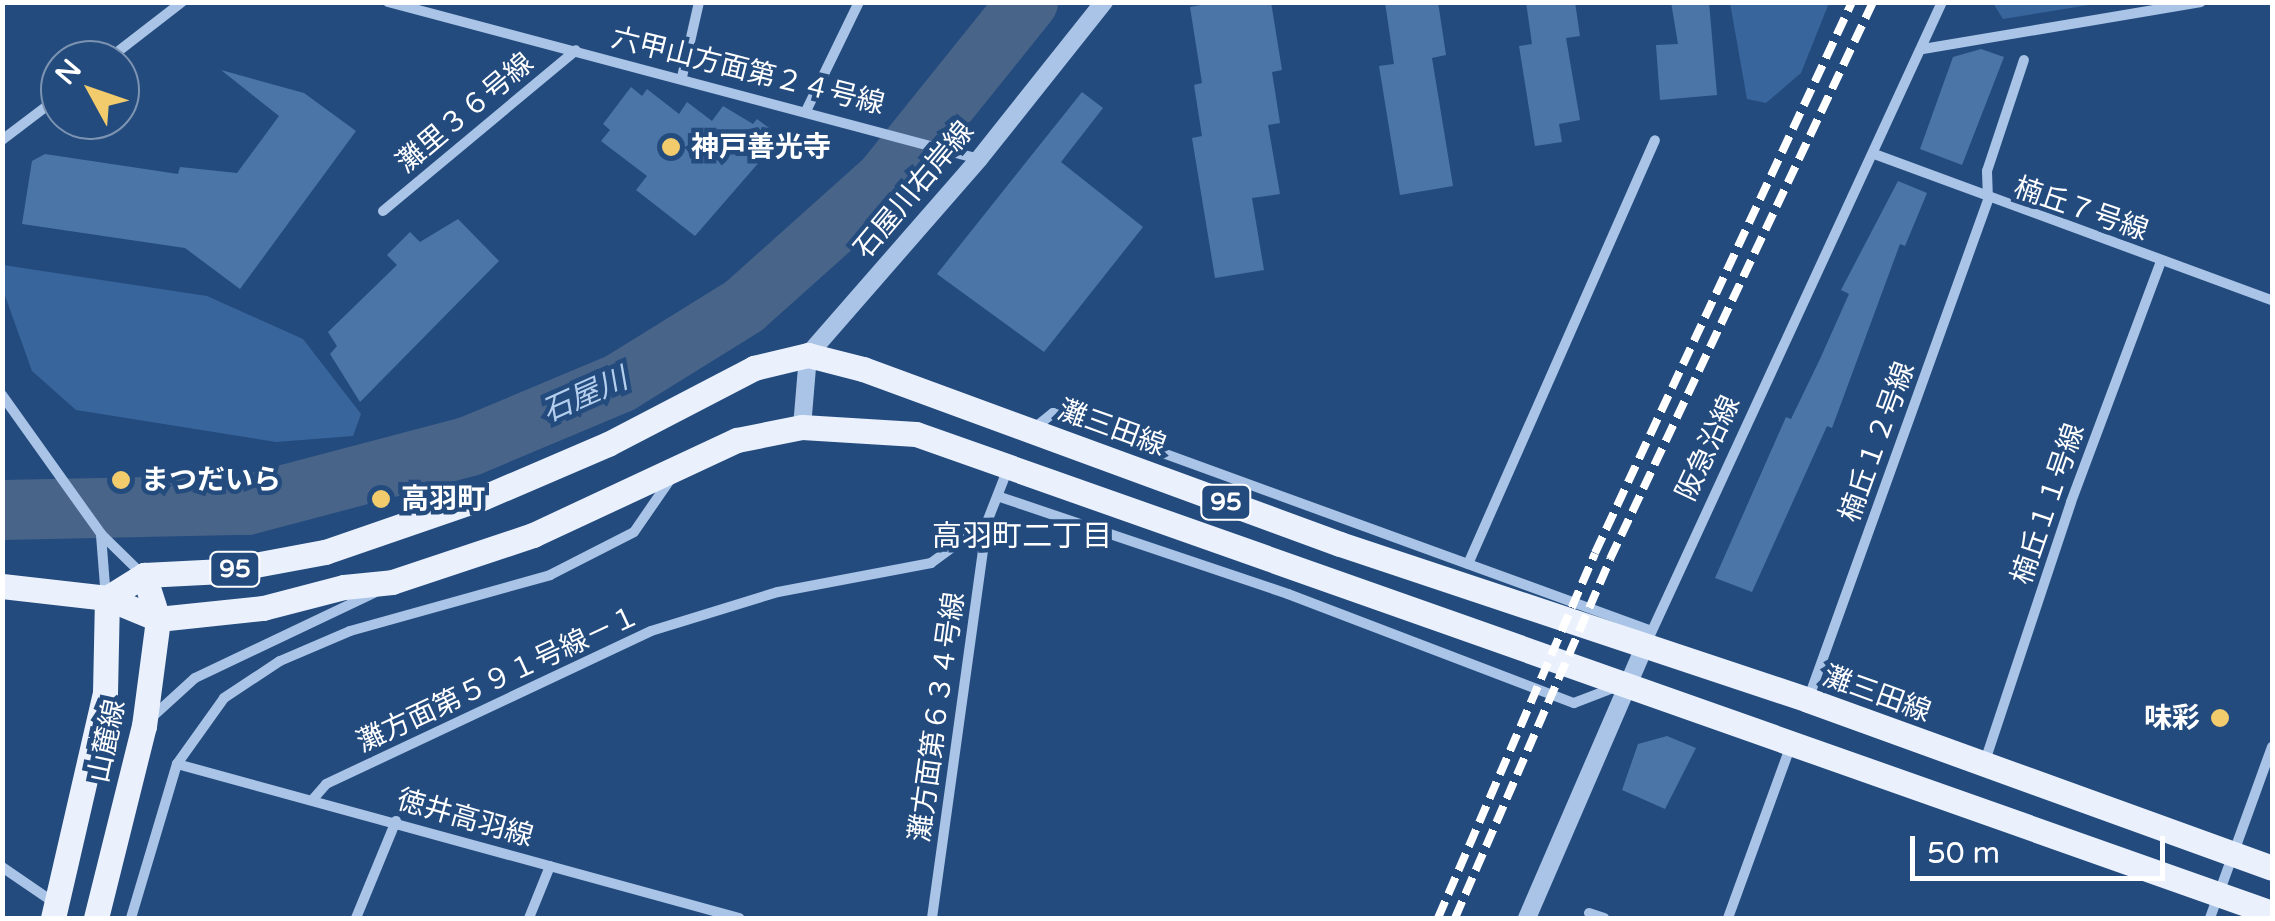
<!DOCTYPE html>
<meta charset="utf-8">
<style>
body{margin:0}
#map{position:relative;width:2275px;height:921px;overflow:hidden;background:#244b7e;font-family:"Varela Round","Noto Sans JP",sans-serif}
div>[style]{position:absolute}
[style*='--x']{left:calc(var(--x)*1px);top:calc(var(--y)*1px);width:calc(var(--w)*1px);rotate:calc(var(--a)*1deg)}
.green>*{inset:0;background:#37659c}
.river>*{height:60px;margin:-30px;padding:0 30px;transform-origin:30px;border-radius:30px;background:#486489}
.building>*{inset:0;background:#4c75a7}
.minor>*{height:10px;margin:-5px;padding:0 5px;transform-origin:5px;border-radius:5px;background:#a9c4e6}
.tertiary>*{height:18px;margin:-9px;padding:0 9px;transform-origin:9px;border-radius:9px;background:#a9c4e6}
.primary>*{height:25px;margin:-12.5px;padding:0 12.5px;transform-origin:12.5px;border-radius:12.5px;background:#eaf1fd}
.rail>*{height:8px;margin-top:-4px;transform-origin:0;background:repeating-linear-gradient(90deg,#fff 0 18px,transparent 0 26px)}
.dots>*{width:28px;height:28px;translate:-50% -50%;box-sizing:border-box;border:5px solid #244b7e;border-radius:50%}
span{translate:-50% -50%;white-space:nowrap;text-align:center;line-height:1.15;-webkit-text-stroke:9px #244b7e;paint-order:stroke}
.shield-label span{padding:2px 8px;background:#244b7e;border:2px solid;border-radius:8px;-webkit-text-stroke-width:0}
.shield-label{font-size:25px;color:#fff;font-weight:700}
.street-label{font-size:28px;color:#fff}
.poi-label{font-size:28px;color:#fff;font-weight:700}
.left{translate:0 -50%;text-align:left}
.right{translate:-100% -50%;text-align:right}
.water-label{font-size:30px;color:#b4ceee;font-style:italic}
.neighbourhood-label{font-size:30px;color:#fff}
.frame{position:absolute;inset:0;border:5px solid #fff;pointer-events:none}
.north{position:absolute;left:40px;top:40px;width:100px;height:100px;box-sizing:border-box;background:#244b7e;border:2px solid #7c93b2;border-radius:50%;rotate:310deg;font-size:28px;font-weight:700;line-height:40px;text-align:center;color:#fff}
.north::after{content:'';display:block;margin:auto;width:35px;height:45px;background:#f1cb6c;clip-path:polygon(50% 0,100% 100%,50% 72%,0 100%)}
.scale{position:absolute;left:1910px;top:836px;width:255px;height:45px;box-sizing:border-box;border:5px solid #fff;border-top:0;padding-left:12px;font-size:30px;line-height:35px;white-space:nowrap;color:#fff;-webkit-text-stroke:8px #244b7e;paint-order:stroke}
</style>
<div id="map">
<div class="green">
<i style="clip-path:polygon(1730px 3px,1829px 3px,1801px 73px,1766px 103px,1747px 99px)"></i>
<i style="clip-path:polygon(1993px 3px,2101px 3px,2003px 19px)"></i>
<i style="clip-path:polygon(3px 265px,207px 296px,303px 339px,361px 414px,353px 436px,276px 442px,76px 410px,32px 371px,3px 290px)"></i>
</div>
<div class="river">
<i style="--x:2;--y:510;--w:245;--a:-1.2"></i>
<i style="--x:247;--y:505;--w:231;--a:-14.8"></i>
<i style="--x:470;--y:446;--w:163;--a:-22.8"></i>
<i style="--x:620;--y:383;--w:146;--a:-31.8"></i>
<i style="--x:744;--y:306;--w:188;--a:-41.8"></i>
<i style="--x:884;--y:181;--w:230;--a:-51.2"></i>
</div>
<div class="building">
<i style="clip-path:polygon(1217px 2px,1271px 2px,1282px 70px,1272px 72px,1280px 123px,1268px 125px,1280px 194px,1252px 198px,1264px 270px,1215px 278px,1192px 138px,1202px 136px,1194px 85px,1202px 83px,1190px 7px)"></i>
<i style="clip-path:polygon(1385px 2px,1438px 2px,1446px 55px,1432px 58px,1453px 186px,1400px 195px,1379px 66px,1394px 64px)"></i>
<i style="clip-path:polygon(1526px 2px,1575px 2px,1580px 36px,1566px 38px,1580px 120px,1559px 124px,1562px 142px,1535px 146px,1519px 46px,1532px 44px)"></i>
<i style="clip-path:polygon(1671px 2px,1709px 2px,1717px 95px,1660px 100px,1656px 45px,1678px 44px)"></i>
<i style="clip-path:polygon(1981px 49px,2004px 57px,1962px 165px,1920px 149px,1953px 57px)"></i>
<i style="clip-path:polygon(221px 70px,304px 93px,356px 131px,240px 289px,185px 248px,22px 224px,32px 161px,45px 154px,178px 174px,180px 167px,237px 173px,279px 116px)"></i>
<i style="clip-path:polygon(631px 87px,642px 96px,647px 89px,679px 114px,687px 102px,712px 121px,723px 106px,753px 124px,757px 119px,781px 137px,695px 236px,636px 190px,647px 176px,601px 141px,610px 130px,603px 124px)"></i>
<i style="clip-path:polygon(1082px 92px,1103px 108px,1061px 162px,1143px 227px,1044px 352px,937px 274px)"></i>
<i style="clip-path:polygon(1898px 181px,1927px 193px,1905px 246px,1900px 244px,1832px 428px,1827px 426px,1752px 592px,1715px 578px,1786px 417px,1791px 419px,1820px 359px,1849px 294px,1841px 290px)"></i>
<i style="clip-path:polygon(458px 219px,499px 261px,360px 402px,330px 354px,337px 346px,328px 332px,397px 265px,387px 255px,410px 232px,420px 242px)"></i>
<i style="clip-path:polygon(1667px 736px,1696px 748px,1665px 809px,1622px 790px,1638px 744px)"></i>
</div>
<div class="minor">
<i style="--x:388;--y:2;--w:611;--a:14.88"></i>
<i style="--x:1923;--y:49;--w:282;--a:-9.6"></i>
<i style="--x:107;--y:60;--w:95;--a:-37.7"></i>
<i style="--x:682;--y:77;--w:77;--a:-77.2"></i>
<i style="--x:807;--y:109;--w:119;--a:-64.1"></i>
<i style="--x:2;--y:140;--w:73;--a:-37.2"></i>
<i style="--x:1877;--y:155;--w:421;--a:20.2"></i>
<i style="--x:383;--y:211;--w:251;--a:-39.8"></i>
<i style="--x:2;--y:395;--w:171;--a:54.5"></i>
<i style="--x:101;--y:534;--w:59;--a:44.3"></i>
<i style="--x:1032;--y:430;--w:27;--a:-39"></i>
<i style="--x:1053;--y:413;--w:637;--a:20"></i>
<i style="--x:1000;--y:497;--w:304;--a:18.6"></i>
<i style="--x:1288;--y:594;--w:306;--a:20.9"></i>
<i style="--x:1574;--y:703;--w:45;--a:-20.9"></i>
<i style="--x:101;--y:535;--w:63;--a:85.5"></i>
<i style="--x:1468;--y:564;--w:463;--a:-66.2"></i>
<i style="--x:1645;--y:646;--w:709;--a:-65.24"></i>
<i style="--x:1809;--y:697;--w:528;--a:-70.19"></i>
<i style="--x:1988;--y:200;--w:29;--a:-92"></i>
<i style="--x:1987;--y:171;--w:117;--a:-71.6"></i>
<i style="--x:151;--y:718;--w:59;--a:-42.3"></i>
<i style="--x:195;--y:678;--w:198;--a:-25.4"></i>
<i style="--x:177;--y:764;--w:583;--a:15.32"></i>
<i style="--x:1984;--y:764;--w:276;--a:-71.6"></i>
<i style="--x:2071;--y:502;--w:257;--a:-69.5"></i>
<i style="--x:314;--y:798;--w:18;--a:-49"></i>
<i style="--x:326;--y:784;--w:359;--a:-25.2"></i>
<i style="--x:651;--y:631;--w:133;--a:-17.1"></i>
<i style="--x:778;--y:592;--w:156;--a:-10.7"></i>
<i style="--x:931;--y:563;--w:69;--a:-36.2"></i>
<i style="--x:987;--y:522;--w:60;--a:-68.6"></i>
<i style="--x:2;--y:867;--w:65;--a:34.4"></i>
<i style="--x:1589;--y:913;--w:16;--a:18"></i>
<i style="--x:131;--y:918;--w:161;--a:-73.4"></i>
<i style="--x:177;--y:764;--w:81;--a:-54.5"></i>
<i style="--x:224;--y:698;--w:67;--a:-33.5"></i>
<i style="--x:280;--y:661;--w:76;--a:-23.2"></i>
<i style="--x:350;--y:631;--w:208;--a:-15.6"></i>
<i style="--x:550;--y:575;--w:94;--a:-27.1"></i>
<i style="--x:634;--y:532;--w:67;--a:-55.4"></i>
<i style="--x:356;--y:918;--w:105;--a:-67.6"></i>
<i style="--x:529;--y:918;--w:56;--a:-68"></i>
<i style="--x:932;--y:918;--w:400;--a:-82.1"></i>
<i style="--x:1728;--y:918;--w:184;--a:-70"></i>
<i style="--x:2210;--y:918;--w:182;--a:-70.1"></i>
</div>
<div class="tertiary">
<i style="--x:802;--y:427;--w:72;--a:-85.2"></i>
<i style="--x:808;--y:355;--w:260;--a:-48.9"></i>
<i style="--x:979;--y:159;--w:201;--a:-51.5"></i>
<i style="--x:1527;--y:918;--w:295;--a:-66.6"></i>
</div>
<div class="primary">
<i style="--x:2;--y:586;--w:106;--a:6.5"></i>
<i style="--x:107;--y:598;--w:55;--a:22.4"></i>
<i style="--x:158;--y:619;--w:106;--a:-6"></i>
<i style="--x:263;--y:608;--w:84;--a:-14.5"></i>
<i style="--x:344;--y:587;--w:48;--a:-5.9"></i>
<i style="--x:392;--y:582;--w:149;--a:-18.4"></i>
<i style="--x:533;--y:535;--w:225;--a:-25"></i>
<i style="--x:737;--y:440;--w:66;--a:-11.3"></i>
<i style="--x:802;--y:427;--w:114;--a:3.5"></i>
<i style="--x:916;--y:434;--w:1438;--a:19.46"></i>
<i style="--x:107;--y:598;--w:44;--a:-31.9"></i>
<i style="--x:144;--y:575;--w:79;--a:-2.9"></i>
<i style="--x:223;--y:571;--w:104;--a:-10.6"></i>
<i style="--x:325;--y:552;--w:166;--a:-19"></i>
<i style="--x:482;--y:498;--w:137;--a:-23.2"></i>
<i style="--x:608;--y:444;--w:165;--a:-27.5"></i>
<i style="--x:754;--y:368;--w:56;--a:-13.5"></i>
<i style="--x:808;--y:355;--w:57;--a:14.3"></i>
<i style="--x:863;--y:369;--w:508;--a:20.15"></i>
<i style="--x:1340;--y:544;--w:493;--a:18.4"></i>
<i style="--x:1808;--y:700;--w:493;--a:19.9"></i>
<i style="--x:53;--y:918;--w:231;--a:-77"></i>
<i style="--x:105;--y:693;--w:95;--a:-88.8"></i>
<i style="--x:96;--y:918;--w:198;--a:-76"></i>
<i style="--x:144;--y:726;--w:108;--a:-82.5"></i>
<i style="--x:158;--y:619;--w:46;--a:-107.7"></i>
</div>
<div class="rail">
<i style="--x:1438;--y:918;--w:397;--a:-66.7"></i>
<i style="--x:1595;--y:553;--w:608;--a:-64.99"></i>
<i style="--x:1455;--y:918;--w:391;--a:-66.6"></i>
<i style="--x:1610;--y:559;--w:616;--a:-64.72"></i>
</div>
<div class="dots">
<i style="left:671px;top:147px;background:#f1cb6c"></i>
<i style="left:121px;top:480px;background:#f1cb6c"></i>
<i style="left:381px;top:499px;background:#f1cb6c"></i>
<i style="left:2220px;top:718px;background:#f1cb6c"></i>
</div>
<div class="shield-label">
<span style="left:1226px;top:502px">95</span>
<span style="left:235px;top:569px">95</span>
</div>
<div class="street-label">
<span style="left:748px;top:71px;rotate:14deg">六甲山方面第２４号線</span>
<span style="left:465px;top:113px;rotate:-40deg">灘里３６号線</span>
<span style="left:914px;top:190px;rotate:-50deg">石屋川右岸線</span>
<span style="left:2081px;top:209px;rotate:19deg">楠丘７号線</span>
<span style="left:1112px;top:428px;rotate:20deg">灘三田線</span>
<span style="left:1877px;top:442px;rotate:-70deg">楠丘１２号線</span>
<span style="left:1708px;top:448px;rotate:-65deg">阪急沿線</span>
<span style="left:2048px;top:504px;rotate:-71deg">楠丘１１号線</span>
<span style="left:498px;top:679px;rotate:-25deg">灘方面第５９１号線－１</span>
<span style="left:1877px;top:694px;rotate:20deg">灘三田線</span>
<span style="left:937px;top:717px;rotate:-82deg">灘方面第６３４号線</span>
<span style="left:107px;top:741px;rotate:-78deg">山麓線</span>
<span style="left:465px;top:818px;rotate:16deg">徳井高羽線</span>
</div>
<div class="poi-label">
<span class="left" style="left:691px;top:147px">神戸善光寺</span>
<span class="left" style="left:141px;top:480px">まつだいら</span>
<span class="left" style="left:401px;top:499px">高羽町</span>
<span class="right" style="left:2200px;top:718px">味彩</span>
</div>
<div class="water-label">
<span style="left:585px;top:396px;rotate:-24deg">石屋川</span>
</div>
<div class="neighbourhood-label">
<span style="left:1022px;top:537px">高羽町二丁目</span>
</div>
<div class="frame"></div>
<div class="north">N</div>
<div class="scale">50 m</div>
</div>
